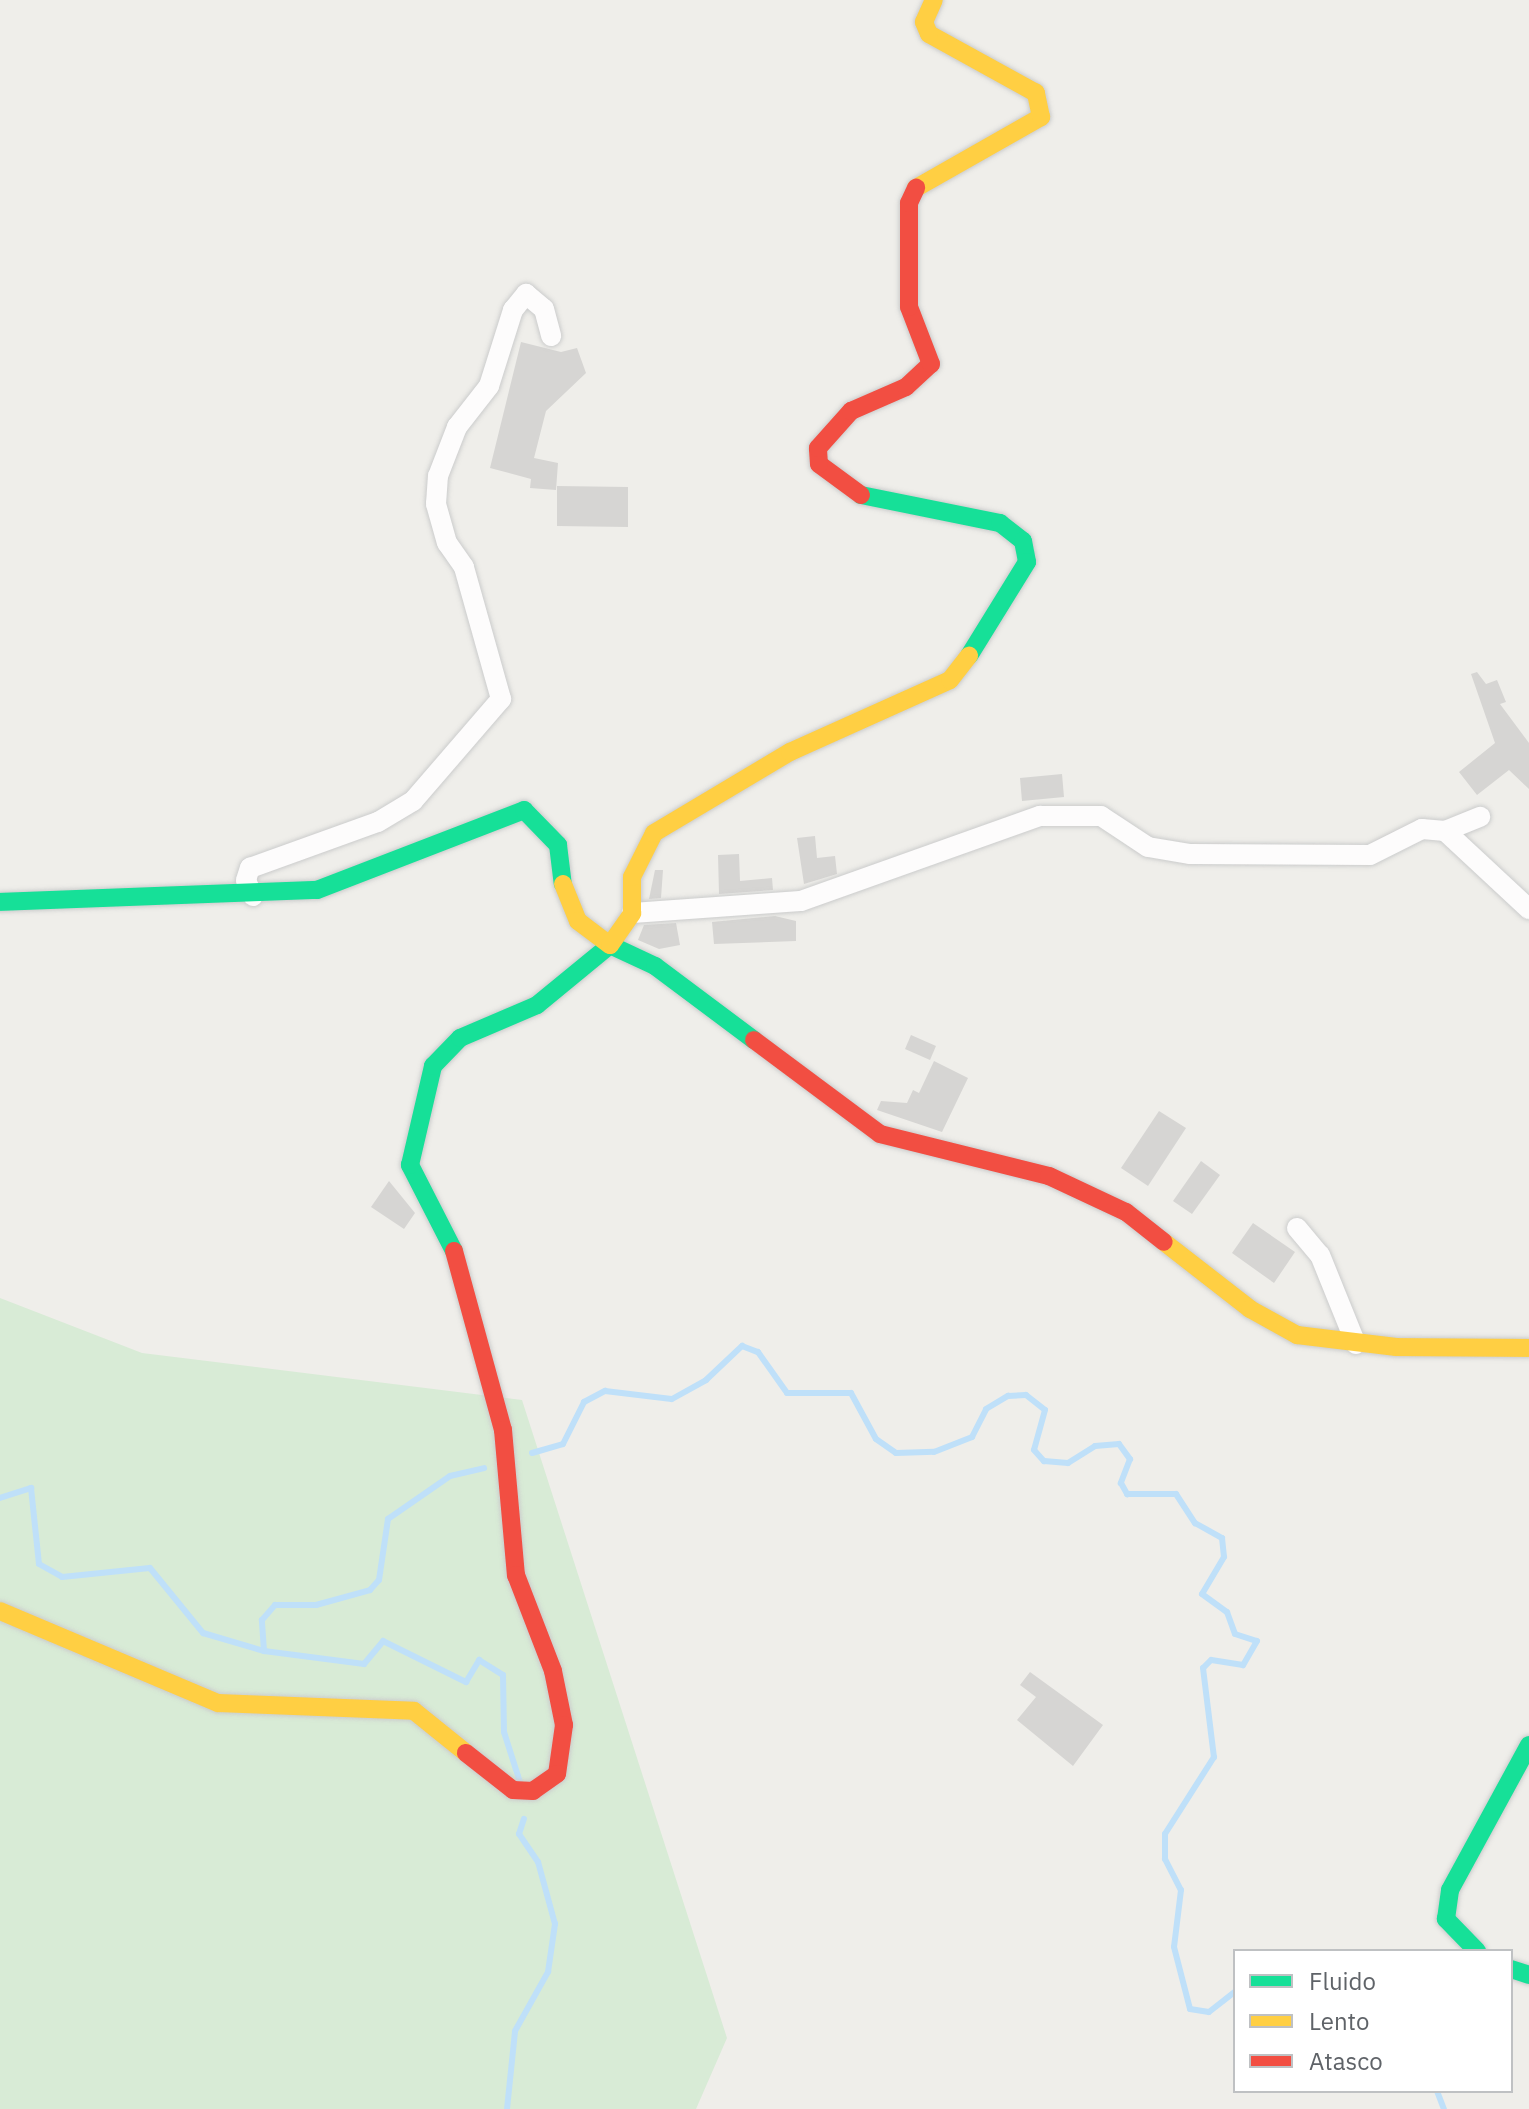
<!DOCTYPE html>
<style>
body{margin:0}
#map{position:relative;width:1529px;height:2109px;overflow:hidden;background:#efeeea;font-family:"IBM Plex Sans",sans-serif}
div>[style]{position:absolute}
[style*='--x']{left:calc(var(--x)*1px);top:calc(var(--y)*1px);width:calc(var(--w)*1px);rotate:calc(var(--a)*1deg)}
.green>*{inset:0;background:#d8ebd6}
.stream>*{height:6px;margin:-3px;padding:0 3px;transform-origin:3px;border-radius:3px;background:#bfe0f9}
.building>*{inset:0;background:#d6d5d3}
.roads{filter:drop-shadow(0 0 2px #cbcccc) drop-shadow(0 0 2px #cbcccc)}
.street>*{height:20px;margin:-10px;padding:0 10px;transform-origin:10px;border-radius:10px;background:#fdfcfc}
.fast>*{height:18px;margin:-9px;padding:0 9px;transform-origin:9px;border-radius:9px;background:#16e098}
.slow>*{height:18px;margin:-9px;padding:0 9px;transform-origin:9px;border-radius:9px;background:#ffcf43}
.jam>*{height:18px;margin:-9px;padding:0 9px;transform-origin:9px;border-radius:9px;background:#f24e42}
span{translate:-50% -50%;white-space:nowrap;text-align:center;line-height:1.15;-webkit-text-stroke:6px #fff;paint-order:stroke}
.legend{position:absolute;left:1233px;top:1949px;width:280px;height:144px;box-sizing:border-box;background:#fff;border:2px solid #bfc1c3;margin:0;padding:10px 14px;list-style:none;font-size:24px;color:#5f6368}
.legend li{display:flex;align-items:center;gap:16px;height:40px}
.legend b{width:40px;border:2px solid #bfc1c3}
</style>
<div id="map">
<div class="green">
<i style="clip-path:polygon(0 1298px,142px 1353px,522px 1400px,727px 2038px,696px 2109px,0 2109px)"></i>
</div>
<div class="stream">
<i style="--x:532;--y:1453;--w:32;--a:-16"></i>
<i style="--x:563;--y:1444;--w:47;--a:-63.4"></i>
<i style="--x:584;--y:1402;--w:24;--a:-28"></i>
<i style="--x:605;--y:1391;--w:67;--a:6.8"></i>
<i style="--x:672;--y:1399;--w:39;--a:-29"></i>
<i style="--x:706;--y:1380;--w:50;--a:-43.4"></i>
<i style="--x:742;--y:1346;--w:17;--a:21"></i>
<i style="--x:758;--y:1352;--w:50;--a:54.7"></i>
<i style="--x:787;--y:1393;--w:64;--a:0"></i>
<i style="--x:851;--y:1393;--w:52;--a:61.5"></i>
<i style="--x:876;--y:1439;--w:24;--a:35"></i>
<i style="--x:896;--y:1453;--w:38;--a:-2"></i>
<i style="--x:934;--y:1452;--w:41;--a:-21.5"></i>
<i style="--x:972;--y:1437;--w:31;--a:-63"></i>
<i style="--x:986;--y:1409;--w:26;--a:-31"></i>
<i style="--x:1008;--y:1396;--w:18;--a:-3"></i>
<i style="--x:1026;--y:1395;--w:24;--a:38"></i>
<i style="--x:1045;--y:1410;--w:41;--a:105.4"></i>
<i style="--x:1034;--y:1450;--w:15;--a:48"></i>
<i style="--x:1044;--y:1461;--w:24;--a:5"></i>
<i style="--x:1068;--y:1463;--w:32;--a:-32"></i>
<i style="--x:1095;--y:1446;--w:24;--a:-5"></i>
<i style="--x:1119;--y:1444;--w:19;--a:54"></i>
<i style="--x:1130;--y:1459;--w:26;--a:111"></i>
<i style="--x:1121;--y:1483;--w:13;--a:61"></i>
<i style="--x:1127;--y:1494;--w:49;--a:0"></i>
<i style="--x:1176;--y:1494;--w:35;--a:57"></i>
<i style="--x:1195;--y:1523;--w:31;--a:29"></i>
<i style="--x:1222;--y:1538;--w:19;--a:84"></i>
<i style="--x:1224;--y:1557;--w:43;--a:120.7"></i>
<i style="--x:1202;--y:1594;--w:31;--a:36"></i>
<i style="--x:1227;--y:1612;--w:23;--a:70"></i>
<i style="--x:1235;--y:1634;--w:23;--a:18"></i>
<i style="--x:1257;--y:1641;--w:28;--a:120"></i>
<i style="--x:1243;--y:1665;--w:32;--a:-171"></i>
<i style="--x:1211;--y:1660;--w:11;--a:135"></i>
<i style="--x:1203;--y:1668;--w:90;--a:83"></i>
<i style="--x:1214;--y:1757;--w:91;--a:122.5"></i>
<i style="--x:1165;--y:1834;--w:25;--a:90"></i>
<i style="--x:1165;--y:1859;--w:35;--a:63"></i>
<i style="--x:1181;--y:1890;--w:57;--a:97"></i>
<i style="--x:1174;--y:1947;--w:64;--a:75.5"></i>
<i style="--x:1190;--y:2009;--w:19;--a:9"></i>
<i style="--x:1209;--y:2012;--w:33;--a:-38"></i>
<i style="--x:0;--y:1498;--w:33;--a:-18"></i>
<i style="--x:31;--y:1488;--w:76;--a:84"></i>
<i style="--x:39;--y:1564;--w:26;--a:29"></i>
<i style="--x:62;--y:1577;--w:88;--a:-5.8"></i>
<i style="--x:150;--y:1568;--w:84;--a:50.8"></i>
<i style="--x:203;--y:1633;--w:64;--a:16.4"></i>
<i style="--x:264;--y:1651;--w:101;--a:7.4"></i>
<i style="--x:364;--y:1664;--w:30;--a:-50"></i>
<i style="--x:383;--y:1641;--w:93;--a:26.3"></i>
<i style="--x:466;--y:1682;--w:26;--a:-59"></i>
<i style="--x:479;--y:1660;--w:28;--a:32"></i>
<i style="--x:503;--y:1675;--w:57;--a:89"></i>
<i style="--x:504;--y:1732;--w:52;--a:72.3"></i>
<i style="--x:264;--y:1651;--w:31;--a:-94"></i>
<i style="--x:262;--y:1620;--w:20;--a:-49"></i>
<i style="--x:275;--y:1605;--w:41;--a:0"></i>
<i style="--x:316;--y:1605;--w:56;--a:-15.5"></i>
<i style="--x:370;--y:1590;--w:13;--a:-48"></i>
<i style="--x:379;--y:1580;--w:62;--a:-81.6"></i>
<i style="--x:388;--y:1519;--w:75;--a:-34.7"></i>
<i style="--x:450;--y:1476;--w:35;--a:-13"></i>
<i style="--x:1437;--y:2091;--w:19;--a:69"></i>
<i style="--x:507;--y:2109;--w:78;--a:-84.1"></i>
<i style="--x:515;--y:2031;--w:68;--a:-60.8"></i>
<i style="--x:548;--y:1972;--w:49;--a:-81.7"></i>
<i style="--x:555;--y:1924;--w:64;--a:-105.3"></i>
<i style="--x:538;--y:1862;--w:34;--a:-124"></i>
<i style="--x:519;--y:1834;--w:16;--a:-72"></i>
</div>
<div class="building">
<i style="clip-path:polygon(521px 342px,561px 352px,577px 348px,586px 373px,546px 411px,534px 458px,558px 463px,556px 490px,530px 488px,531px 479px,490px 468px)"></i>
<i style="clip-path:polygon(557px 486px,628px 487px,628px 527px,557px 526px)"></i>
<i style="clip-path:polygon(1477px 672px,1486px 684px,1497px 680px,1506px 702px,1500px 704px,1529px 743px,1529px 789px,1509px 770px,1477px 795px,1459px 772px,1495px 743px,1471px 674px)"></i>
<i style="clip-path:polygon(1062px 774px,1064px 797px,1022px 801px,1020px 778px)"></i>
<i style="clip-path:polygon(815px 836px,817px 858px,835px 856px,837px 874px,804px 884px,797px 838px)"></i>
<i style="clip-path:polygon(739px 854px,740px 881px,772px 878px,773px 890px,719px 894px,718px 855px)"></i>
<i style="clip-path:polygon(655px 870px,663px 870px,661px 898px,649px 899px)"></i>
<i style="clip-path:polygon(775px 916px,796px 921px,796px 941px,714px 944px,712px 922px)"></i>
<i style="clip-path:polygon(676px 923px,680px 945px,659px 949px,638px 940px,644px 925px)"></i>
<i style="clip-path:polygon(911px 1035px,936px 1046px,930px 1060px,905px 1049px)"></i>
<i style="clip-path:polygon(934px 1061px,968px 1078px,942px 1132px,877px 1110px,881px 1101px,907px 1103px,913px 1090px,919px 1093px)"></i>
<i style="clip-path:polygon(1159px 1111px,1186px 1128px,1148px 1186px,1121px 1168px)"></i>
<i style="clip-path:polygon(1201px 1161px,1220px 1175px,1192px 1214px,1173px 1201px)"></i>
<i style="clip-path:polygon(389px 1181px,415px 1213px,404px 1229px,371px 1207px)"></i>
<i style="clip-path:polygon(1253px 1223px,1295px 1252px,1274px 1283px,1232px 1253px)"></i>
<i style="clip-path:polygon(1030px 1672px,1103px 1725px,1073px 1766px,1017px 1720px,1036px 1697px,1020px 1685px)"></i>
</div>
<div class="roads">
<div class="street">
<i style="--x:1445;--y:831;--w:115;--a:42.9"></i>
<i style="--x:253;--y:896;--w:17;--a:-114"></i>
<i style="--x:246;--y:880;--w:13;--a:-72"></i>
<i style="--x:250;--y:868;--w:136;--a:-19.8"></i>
<i style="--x:378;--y:822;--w:41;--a:-31"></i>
<i style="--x:413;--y:801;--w:135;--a:-49.2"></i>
<i style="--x:501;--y:699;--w:137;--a:-105.7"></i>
<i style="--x:464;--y:567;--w:29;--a:-125"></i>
<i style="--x:447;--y:543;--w:41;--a:-105.8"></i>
<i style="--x:436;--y:504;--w:28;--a:-86"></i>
<i style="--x:438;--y:476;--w:53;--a:-68.8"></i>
<i style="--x:457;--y:427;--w:52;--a:-52"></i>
<i style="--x:489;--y:386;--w:80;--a:-72.5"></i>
<i style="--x:513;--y:310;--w:21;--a:-51"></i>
<i style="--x:526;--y:294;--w:23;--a:40"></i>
<i style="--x:544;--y:309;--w:28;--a:75"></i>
<i style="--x:632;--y:913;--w:169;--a:-4.1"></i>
<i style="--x:801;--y:901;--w:254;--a:-19.6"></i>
<i style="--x:1040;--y:816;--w:61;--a:0"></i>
<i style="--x:1101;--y:816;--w:56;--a:33.4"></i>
<i style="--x:1148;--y:847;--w:43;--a:9.5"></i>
<i style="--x:1190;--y:854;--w:180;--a:0.3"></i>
<i style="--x:1370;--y:855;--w:58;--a:-26.6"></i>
<i style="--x:1422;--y:829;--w:23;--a:5"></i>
<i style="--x:1445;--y:831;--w:38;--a:-22"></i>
<i style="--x:1297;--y:1228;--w:35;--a:50"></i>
<i style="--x:1320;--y:1255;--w:96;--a:68"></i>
</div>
<div class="fast">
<i style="--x:861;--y:495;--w:142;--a:11.4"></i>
<i style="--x:1000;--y:523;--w:29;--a:38"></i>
<i style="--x:1023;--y:541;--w:21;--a:79"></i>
<i style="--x:1027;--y:562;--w:110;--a:121.7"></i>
<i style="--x:0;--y:902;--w:317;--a:-2.2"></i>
<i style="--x:317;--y:890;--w:222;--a:-21.1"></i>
<i style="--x:524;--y:810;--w:49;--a:45.8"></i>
<i style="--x:558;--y:845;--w:39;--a:83"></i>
<i style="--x:454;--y:1251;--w:97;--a:-117.1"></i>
<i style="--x:410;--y:1165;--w:102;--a:-76.9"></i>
<i style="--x:433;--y:1066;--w:39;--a:-46"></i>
<i style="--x:460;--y:1038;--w:84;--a:-23.2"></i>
<i style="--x:537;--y:1005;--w:94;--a:-39.4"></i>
<i style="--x:610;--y:945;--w:50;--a:25"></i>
<i style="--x:655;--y:966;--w:124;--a:36.8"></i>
<i style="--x:1477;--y:1951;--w:45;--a:-134.1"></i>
<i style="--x:1446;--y:1919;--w:29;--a:-82"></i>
<i style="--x:1450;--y:1890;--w:165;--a:-61.4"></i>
<i style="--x:1511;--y:1969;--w:19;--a:18"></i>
</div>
<div class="slow">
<i style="--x:916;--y:188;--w:144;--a:-29.6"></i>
<i style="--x:1041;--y:117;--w:25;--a:-102"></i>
<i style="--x:1036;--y:93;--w:122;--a:-151.1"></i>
<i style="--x:929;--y:34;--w:13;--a:-113"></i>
<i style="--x:924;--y:22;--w:24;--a:-66"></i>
<i style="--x:563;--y:884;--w:40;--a:68"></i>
<i style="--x:578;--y:921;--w:40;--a:37"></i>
<i style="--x:610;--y:945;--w:39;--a:-55"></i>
<i style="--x:632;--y:913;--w:36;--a:-90"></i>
<i style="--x:632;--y:877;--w:49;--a:-63.4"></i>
<i style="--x:654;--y:833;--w:158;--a:-30.8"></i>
<i style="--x:790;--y:752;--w:175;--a:-24.2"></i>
<i style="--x:950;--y:680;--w:31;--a:-52"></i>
<i style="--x:1164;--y:1242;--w:109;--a:37.9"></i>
<i style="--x:1250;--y:1309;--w:54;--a:29"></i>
<i style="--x:1297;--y:1335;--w:100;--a:6.9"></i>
<i style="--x:1396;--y:1347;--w:133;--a:0.4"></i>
<i style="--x:0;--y:1611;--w:237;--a:22.9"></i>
<i style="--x:218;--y:1703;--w:196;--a:2.3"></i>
<i style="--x:414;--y:1711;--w:67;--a:38.9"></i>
</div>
<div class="jam">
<i style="--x:861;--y:495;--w:52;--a:-143.6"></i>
<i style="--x:819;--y:464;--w:16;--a:-94"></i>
<i style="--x:818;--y:448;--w:50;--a:-48.3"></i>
<i style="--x:851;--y:411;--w:60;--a:-23.6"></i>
<i style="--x:906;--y:387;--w:34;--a:-43"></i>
<i style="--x:931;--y:364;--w:61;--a:-111.1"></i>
<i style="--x:909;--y:307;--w:104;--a:-90"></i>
<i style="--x:909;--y:203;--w:17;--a:-65"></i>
<i style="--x:754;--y:1040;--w:157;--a:36.7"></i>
<i style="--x:880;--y:1134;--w:174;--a:14"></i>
<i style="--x:1049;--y:1176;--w:85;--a:25.1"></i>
<i style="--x:1126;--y:1212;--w:48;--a:38.3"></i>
<i style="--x:454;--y:1251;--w:186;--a:74.7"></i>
<i style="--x:503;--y:1430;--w:146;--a:84.9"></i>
<i style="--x:516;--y:1575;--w:103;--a:68.9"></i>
<i style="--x:553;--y:1671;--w:55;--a:78.5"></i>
<i style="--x:564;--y:1725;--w:49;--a:98.1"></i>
<i style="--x:557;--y:1774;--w:29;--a:145"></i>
<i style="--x:533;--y:1791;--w:20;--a:-177"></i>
<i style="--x:513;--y:1790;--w:60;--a:-141.8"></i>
</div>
</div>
<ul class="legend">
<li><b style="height:10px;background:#16e098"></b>Fluido</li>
<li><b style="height:10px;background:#ffcf43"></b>Lento</li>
<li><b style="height:10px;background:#f24e42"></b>Atasco</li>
</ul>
</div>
